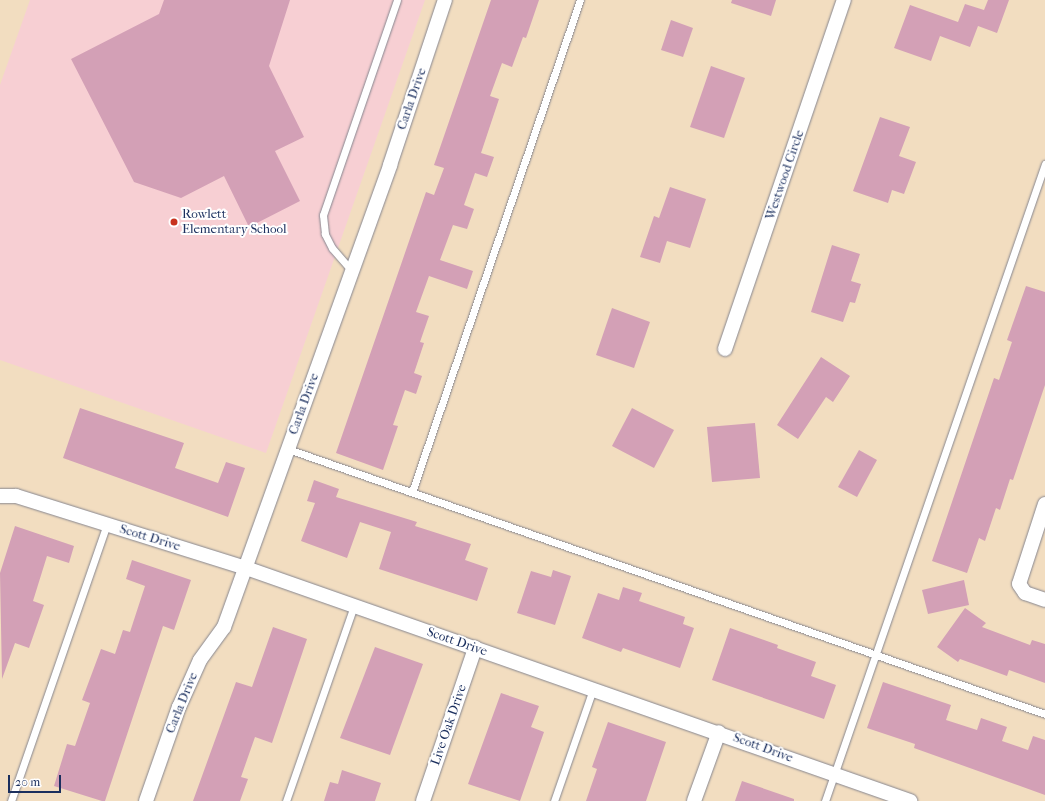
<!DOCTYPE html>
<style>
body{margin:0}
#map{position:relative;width:1045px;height:801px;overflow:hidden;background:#f2ddc0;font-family:"IM FELL French Canon",serif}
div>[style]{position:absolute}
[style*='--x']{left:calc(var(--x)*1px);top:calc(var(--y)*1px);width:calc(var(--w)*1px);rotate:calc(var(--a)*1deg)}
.built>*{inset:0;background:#f7cfd3}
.building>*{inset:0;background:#d3a0b6}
.roads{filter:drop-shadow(0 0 1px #86868f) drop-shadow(0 0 1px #86868f)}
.lane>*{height:7px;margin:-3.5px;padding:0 3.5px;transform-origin:3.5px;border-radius:3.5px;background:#fff}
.street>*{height:14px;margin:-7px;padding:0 7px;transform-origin:7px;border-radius:7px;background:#fff}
.dots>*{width:11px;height:11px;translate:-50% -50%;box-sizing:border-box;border:2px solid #fff;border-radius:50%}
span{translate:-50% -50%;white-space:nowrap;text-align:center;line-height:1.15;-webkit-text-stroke:4px #fff;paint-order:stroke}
.street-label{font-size:13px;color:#1b2f5e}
.poi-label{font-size:13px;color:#1b2f5e}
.left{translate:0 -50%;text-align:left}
.scale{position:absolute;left:8px;top:775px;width:53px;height:18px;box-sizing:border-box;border:2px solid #1b2f5e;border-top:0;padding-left:5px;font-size:12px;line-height:14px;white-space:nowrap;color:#1b2f5e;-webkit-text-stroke:3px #fff;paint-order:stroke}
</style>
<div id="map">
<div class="built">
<i style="clip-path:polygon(30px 0,425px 0,266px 453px,0 360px,0 85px)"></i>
</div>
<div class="building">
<i style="clip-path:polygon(164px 0,290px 0,269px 66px,304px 137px,275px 151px,300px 201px,249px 227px,224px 176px,181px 198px,134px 182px,71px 59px,159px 14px)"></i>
<i style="clip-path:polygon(491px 0,539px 0,526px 38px,523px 37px,512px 67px,502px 63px,490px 96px,499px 99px,481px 153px,494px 157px,487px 177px,475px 173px,464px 205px,474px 209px,467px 229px,453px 225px,440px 260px,473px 271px,467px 289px,429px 276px,416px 312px,429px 316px,420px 342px,424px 343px,414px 373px,422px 376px,416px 394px,405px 390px,393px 425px,398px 426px,383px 470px,336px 453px,426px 192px,434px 195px,444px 168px,434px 165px)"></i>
<i style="clip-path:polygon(732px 0,776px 0,771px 16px,731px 3px)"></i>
<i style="clip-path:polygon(988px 0,1009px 0,997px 33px,978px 26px,970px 47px,940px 36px,931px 61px,894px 48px,910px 5px,958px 22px,965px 4px,984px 10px)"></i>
<i style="clip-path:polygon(671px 20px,693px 28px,683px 57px,661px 50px)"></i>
<i style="clip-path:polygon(711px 66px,745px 78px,724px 138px,690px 127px)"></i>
<i style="clip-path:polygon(880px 117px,910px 127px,899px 156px,916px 162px,904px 194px,892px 190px,888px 203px,853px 191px)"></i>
<i style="clip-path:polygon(670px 187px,706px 199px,690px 248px,667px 241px,660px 263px,640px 257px,654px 216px,659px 218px)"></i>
<i style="clip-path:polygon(832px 245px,860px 254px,851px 281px,861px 284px,855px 303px,850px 302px,843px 322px,811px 312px)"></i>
<i style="clip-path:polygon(1026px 286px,1045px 292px,1045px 385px,1013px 480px,1010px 479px,1000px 510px,996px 508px,985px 541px,979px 538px,967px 573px,932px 561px,994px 378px,999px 380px,1012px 342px,1007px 340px)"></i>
<i style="clip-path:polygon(612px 308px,650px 322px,634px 368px,596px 355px)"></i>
<i style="clip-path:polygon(821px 357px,850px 376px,833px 402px,826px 397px,798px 439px,777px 425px)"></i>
<i style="clip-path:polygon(80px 408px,184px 443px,175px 468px,218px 483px,226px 462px,245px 468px,228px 517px,63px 458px)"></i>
<i style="clip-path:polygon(632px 408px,674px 430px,654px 468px,612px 446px)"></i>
<i style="clip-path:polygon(755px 423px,760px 478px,712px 482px,707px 427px)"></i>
<i style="clip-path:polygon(859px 450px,877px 460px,857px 497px,838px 487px)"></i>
<i style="clip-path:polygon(314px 480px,339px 489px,336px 497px,417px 522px,415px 526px,471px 544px,465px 560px,488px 568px,477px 601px,379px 569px,391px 532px,360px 522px,347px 558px,301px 541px,315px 503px,307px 501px)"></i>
<i style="clip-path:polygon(15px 526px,74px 546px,69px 563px,47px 556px,33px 601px,44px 605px,29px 648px,15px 643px,2px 679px,0 573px)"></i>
<i style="clip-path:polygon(132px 560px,191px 580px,174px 630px,163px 626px,105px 801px,102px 801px,54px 786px,67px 744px,75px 746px,90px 703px,82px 700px,101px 649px,115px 654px,123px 630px,130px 632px,145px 586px,126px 579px)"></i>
<i style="clip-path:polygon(553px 570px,571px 576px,555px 625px,517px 613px,531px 571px,551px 577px)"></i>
<i style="clip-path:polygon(964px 580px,969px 605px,928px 614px,922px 590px)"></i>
<i style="clip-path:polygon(623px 587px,642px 593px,639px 601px,685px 617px,683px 624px,694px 628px,680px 668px,623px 648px,621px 652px,582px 638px,598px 593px,619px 600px)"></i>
<i style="clip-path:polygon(965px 608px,986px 623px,982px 627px,1030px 645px,1032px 640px,1045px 644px,1045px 683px,1009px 670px,1007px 676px,960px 659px,958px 662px,937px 647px)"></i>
<i style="clip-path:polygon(273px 627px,307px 639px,272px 743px,255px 737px,241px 777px,248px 779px,240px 801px,193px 801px,236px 682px,252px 687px)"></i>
<i style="clip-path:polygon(730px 628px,778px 645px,777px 648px,816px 662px,811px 676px,836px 685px,824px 719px,712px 680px)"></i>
<i style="clip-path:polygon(375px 647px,423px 664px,390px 755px,340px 738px)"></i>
<i style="clip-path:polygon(883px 682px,951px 705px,946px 720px,977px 730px,981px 718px,1007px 727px,1002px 741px,1028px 750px,1033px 736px,1045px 740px,1045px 795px,914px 748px,915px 744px,867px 728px)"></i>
<i style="clip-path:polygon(501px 693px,539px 706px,531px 727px,544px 732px,520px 801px,468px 784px)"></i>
<i style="clip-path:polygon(608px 722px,666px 742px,646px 801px,586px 801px,597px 769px,592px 767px)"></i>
<i style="clip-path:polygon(342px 770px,381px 783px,375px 801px,324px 801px,330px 782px,338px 784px)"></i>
<i style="clip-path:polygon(742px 781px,794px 799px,794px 801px,735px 801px)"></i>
</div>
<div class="roads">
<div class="lane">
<i style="--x:352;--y:271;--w:30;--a:-131"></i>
<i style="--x:332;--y:248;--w:16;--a:-117"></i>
<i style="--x:325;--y:234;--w:19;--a:-96"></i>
<i style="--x:323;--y:215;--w:227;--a:-71"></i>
<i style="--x:288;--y:449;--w:802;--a:19.29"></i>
<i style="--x:412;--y:492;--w:520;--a:-71.15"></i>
<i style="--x:11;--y:801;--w:293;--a:-70.9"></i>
<i style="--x:286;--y:801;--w:207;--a:-70.8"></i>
<i style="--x:554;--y:801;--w:119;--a:-70.8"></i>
<i style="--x:825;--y:801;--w:674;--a:-70.95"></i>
</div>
<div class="street">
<i style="--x:725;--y:349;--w:369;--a:-71.2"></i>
<i style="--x:0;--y:496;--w:16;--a:0"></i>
<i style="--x:16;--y:496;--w:241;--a:17.4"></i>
<i style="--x:246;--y:568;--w:704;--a:19.34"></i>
<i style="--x:1045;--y:504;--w:84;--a:108"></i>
<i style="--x:1019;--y:584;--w:11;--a:56"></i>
<i style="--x:1025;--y:593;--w:21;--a:19"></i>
<i style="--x:146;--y:801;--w:100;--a:-70.7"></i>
<i style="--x:179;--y:707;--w:51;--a:-65.9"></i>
<i style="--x:200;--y:660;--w:41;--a:-54"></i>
<i style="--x:224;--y:627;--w:491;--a:-70.2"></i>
<i style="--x:390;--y:165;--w:174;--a:-71.6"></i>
<i style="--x:423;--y:801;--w:162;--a:-71.2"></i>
<i style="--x:694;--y:801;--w:73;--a:-70.1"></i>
</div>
</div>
<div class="dots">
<i style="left:174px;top:222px;background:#c8321e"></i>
</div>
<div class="street-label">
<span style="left:412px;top:99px;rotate:-71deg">Carla Drive</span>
<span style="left:785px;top:175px;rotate:-71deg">Westwood Circle</span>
<span style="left:304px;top:404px;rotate:-70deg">Carla Drive</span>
<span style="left:150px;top:538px;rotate:17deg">Scott Drive</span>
<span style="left:457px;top:642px;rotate:19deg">Scott Drive</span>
<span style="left:182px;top:703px;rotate:-68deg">Carla Drive</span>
<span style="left:449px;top:725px;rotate:-71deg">Live Oak Drive</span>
<span style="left:763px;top:748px;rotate:20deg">Scott Drive</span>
</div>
<div class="poi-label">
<span class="left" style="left:182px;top:222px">Rowlett<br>Elementary School</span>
</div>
<div class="scale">20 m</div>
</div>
